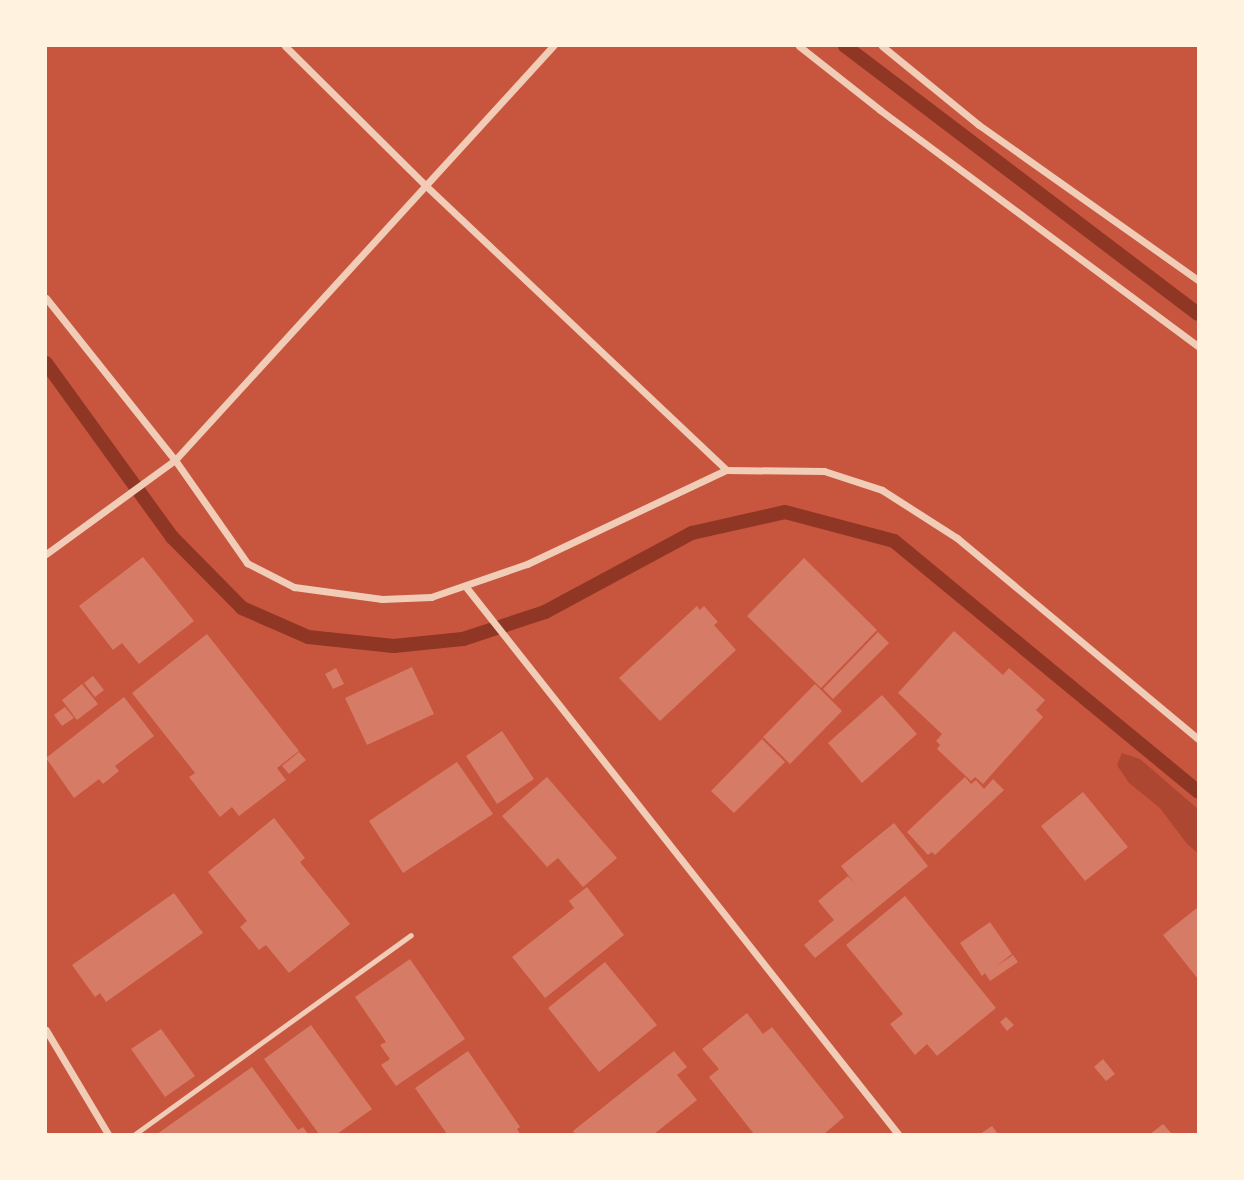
<!DOCTYPE html>
<style>
body{margin:0}
#map{position:relative;width:1244px;height:1180px;overflow:hidden;background:#c8553d;font-family:"DM Sans",sans-serif}
div>[style]{position:absolute}
[style*='--x']{left:calc(var(--x)*1px);top:calc(var(--y)*1px);width:calc(var(--w)*1px);rotate:calc(var(--a)*1deg)}
.green>*{inset:0;background:#ae4732}
.stream>*{height:14px;margin:-7px;padding:0 7px;transform-origin:7px;border-radius:7px;background:#8f3625}
.building>*{inset:0;background:#d67c66}
.service>*{height:5px;margin:-2.5px;padding:0 2.5px;transform-origin:2.5px;border-radius:2.5px;background:#f1ccb7}
.minor>*{height:7px;margin:-3.5px;padding:0 3.5px;transform-origin:3.5px;border-radius:3.5px;background:#f1ccb7}
span{translate:-50% -50%;white-space:nowrap;text-align:center;line-height:1.15;-webkit-text-stroke:7px #fff3e0;paint-order:stroke}
.frame{position:absolute;inset:0;border:47px solid #fff3e0;pointer-events:none}
</style>
<div id="map">
<div class="green">
<i style="clip-path:polygon(1122px 753px,1140px 759px,1198px 809px,1198px 853px,1187px 844px,1160px 808px,1129px 783px,1117px 765px)"></i>
</div>
<div class="stream">
<i style="--x:845;--y:46;--w:443;--a:37.2"></i>
<i style="--x:46;--y:363;--w:215;--a:54.1"></i>
<i style="--x:172;--y:537;--w:100;--a:45.4"></i>
<i style="--x:242;--y:608;--w:72;--a:23.7"></i>
<i style="--x:308;--y:637;--w:86;--a:6"></i>
<i style="--x:394;--y:646;--w:69;--a:-5.8"></i>
<i style="--x:463;--y:639;--w:86;--a:-18.2"></i>
<i style="--x:545;--y:612;--w:167;--a:-28.3"></i>
<i style="--x:692;--y:533;--w:95;--a:-12.7"></i>
<i style="--x:785;--y:512;--w:113;--a:14.9"></i>
<i style="--x:894;--y:541;--w:394;--a:39.5"></i>
</div>
<div class="building">
<i style="clip-path:polygon(143px 557px,194px 621px,139px 664px,122px 643px,113px 650px,79px 606px)"></i>
<i style="clip-path:polygon(804px 558px,877px 630px,821px 688px,747px 616px)"></i>
<i style="clip-path:polygon(697px 606px,700px 610px,704px 606px,718px 622px,714px 625px,736px 650px,660px 721px,619px 678px)"></i>
<i style="clip-path:polygon(954px 631px,1003px 675px,1009px 668px,1045px 700px,1036px 710px,1043px 717px,983px 784px,975px 777px,971px 781px,937px 749px,940px 745px,936px 741px,942px 734px,898px 693px)"></i>
<i style="clip-path:polygon(878px 632px,889px 643px,833px 699px,823px 689px)"></i>
<i style="clip-path:polygon(207px 634px,299px 751px,277px 768px,286px 780px,239px 816px,232px 807px,220px 817px,189px 777px,195px 773px,132px 693px)"></i>
<i style="clip-path:polygon(412px 667px,434px 714px,367px 745px,345px 698px)"></i>
<i style="clip-path:polygon(336px 668px,344px 684px,333px 689px,325px 674px)"></i>
<i style="clip-path:polygon(93px 676px,104px 690px,95px 697px,84px 683px)"></i>
<i style="clip-path:polygon(82px 684px,98px 704px,77px 720px,62px 700px)"></i>
<i style="clip-path:polygon(815px 684px,842px 711px,790px 764px,763px 737px)"></i>
<i style="clip-path:polygon(882px 695px,917px 734px,862px 783px,828px 743px)"></i>
<i style="clip-path:polygon(124px 697px,154px 736px,115px 766px,119px 771px,103px 784px,99px 779px,74px 798px,46px 758px)"></i>
<i style="clip-path:polygon(65px 707px,74px 718px,62px 726px,54px 715px)"></i>
<i style="clip-path:polygon(502px 731px,534px 779px,497px 804px,466px 756px)"></i>
<i style="clip-path:polygon(762px 739px,785px 762px,734px 813px,711px 791px)"></i>
<i style="clip-path:polygon(299px 752px,306px 760px,289px 774px,282px 766px)"></i>
<i style="clip-path:polygon(457px 762px,493px 814px,403px 873px,369px 821px)"></i>
<i style="clip-path:polygon(547px 777px,617px 858px,583px 887px,558px 858px,547px 867px,502px 816px)"></i>
<i style="clip-path:polygon(965px 777px,971px 784px,976px 780px,984px 789px,993px 779px,1004px 790px,935px 855px,932px 852px,928px 855px,907px 832px)"></i>
<i style="clip-path:polygon(1083px 792px,1128px 847px,1085px 881px,1041px 826px)"></i>
<i style="clip-path:polygon(274px 818px,305px 858px,300px 862px,350px 924px,289px 973px,266px 945px,259px 950px,240px 927px,247px 921px,208px 872px)"></i>
<i style="clip-path:polygon(894px 823px,928px 866px,815px 958px,804px 945px,834px 920px,818px 901px,848px 876px,856px 885px,841px 866px)"></i>
<i style="clip-path:polygon(587px 887px,624px 935px,545px 998px,512px 957px,574px 908px,569px 901px)"></i>
<i style="clip-path:polygon(174px 893px,203px 933px,106px 1002px,100px 993px,95px 997px,72px 965px)"></i>
<i style="clip-path:polygon(905px 896px,996px 1008px,937px 1056px,927px 1044px,915px 1055px,890px 1024px,903px 1014px,846px 945px)"></i>
<i style="clip-path:polygon(1198px 907px,1198px 979px,1163px 935px)"></i>
<i style="clip-path:polygon(990px 922px,1012px 954px,995px 967px,1013px 955px,1018px 962px,990px 981px,985px 973px,982px 976px,960px 943px)"></i>
<i style="clip-path:polygon(410px 959px,465px 1039px,396px 1086px,381px 1065px,390px 1059px,380px 1045px,386px 1042px,355px 997px)"></i>
<i style="clip-path:polygon(605px 962px,657px 1025px,599px 1072px,548px 1008px)"></i>
<i style="clip-path:polygon(747px 1013px,763px 1034px,772px 1027px,844px 1117px,824px 1134px,754px 1134px,709px 1077px,719px 1069px,702px 1049px)"></i>
<i style="clip-path:polygon(1006px 1017px,1014px 1025px,1007px 1031px,1000px 1022px)"></i>
<i style="clip-path:polygon(311px 1025px,372px 1109px,337px 1134px,319px 1134px,264px 1059px)"></i>
<i style="clip-path:polygon(161px 1029px,195px 1076px,165px 1097px,131px 1049px)"></i>
<i style="clip-path:polygon(468px 1051px,520px 1127px,517px 1129px,520px 1134px,447px 1134px,415px 1088px)"></i>
<i style="clip-path:polygon(674px 1051px,687px 1067px,677px 1075px,697px 1100px,654px 1134px,575px 1134px,573px 1131px)"></i>
<i style="clip-path:polygon(1103px 1059px,1115px 1074px,1106px 1081px,1094px 1067px)"></i>
<i style="clip-path:polygon(252px 1067px,298px 1130px,303px 1127px,308px 1134px,157px 1134px)"></i>
<i style="clip-path:polygon(1163px 1124px,1172px 1134px,1150px 1134px)"></i>
<i style="clip-path:polygon(992px 1126px,998px 1134px,980px 1134px)"></i>
</div>
<div class="service">
<i style="--x:135;--y:1134;--w:340;--a:-35.8"></i>
</div>
<div class="minor">
<i style="--x:285;--y:46;--w:196;--a:44.8"></i>
<i style="--x:424;--y:184;--w:416;--a:43.4"></i>
<i style="--x:799;--y:46;--w:103;--a:38.3"></i>
<i style="--x:880;--y:110;--w:396;--a:36.6"></i>
<i style="--x:882;--y:46;--w:125;--a:39.2"></i>
<i style="--x:979;--y:125;--w:268;--a:35.3"></i>
<i style="--x:46;--y:298;--w:207;--a:51.5"></i>
<i style="--x:175;--y:460;--w:126;--a:55"></i>
<i style="--x:247;--y:563;--w:53;--a:27.1"></i>
<i style="--x:294;--y:587;--w:89;--a:7.8"></i>
<i style="--x:382;--y:599;--w:49;--a:-2.3"></i>
<i style="--x:431;--y:597;--w:102;--a:-19"></i>
<i style="--x:527;--y:564;--w:220;--a:-25.3"></i>
<i style="--x:726;--y:470;--w:98;--a:0.6"></i>
<i style="--x:824;--y:471;--w:61;--a:18.1"></i>
<i style="--x:882;--y:490;--w:89;--a:32.6"></i>
<i style="--x:957;--y:538;--w:314;--a:39.8"></i>
<i style="--x:46;--y:554;--w:160;--a:-36.1"></i>
<i style="--x:175;--y:460;--w:561;--a:-47.6"></i>
<i style="--x:466;--y:587;--w:697;--a:51.7"></i>
<i style="--x:46;--y:1030;--w:121;--a:59.2"></i>
</div>
<div class="frame"></div>
</div>
